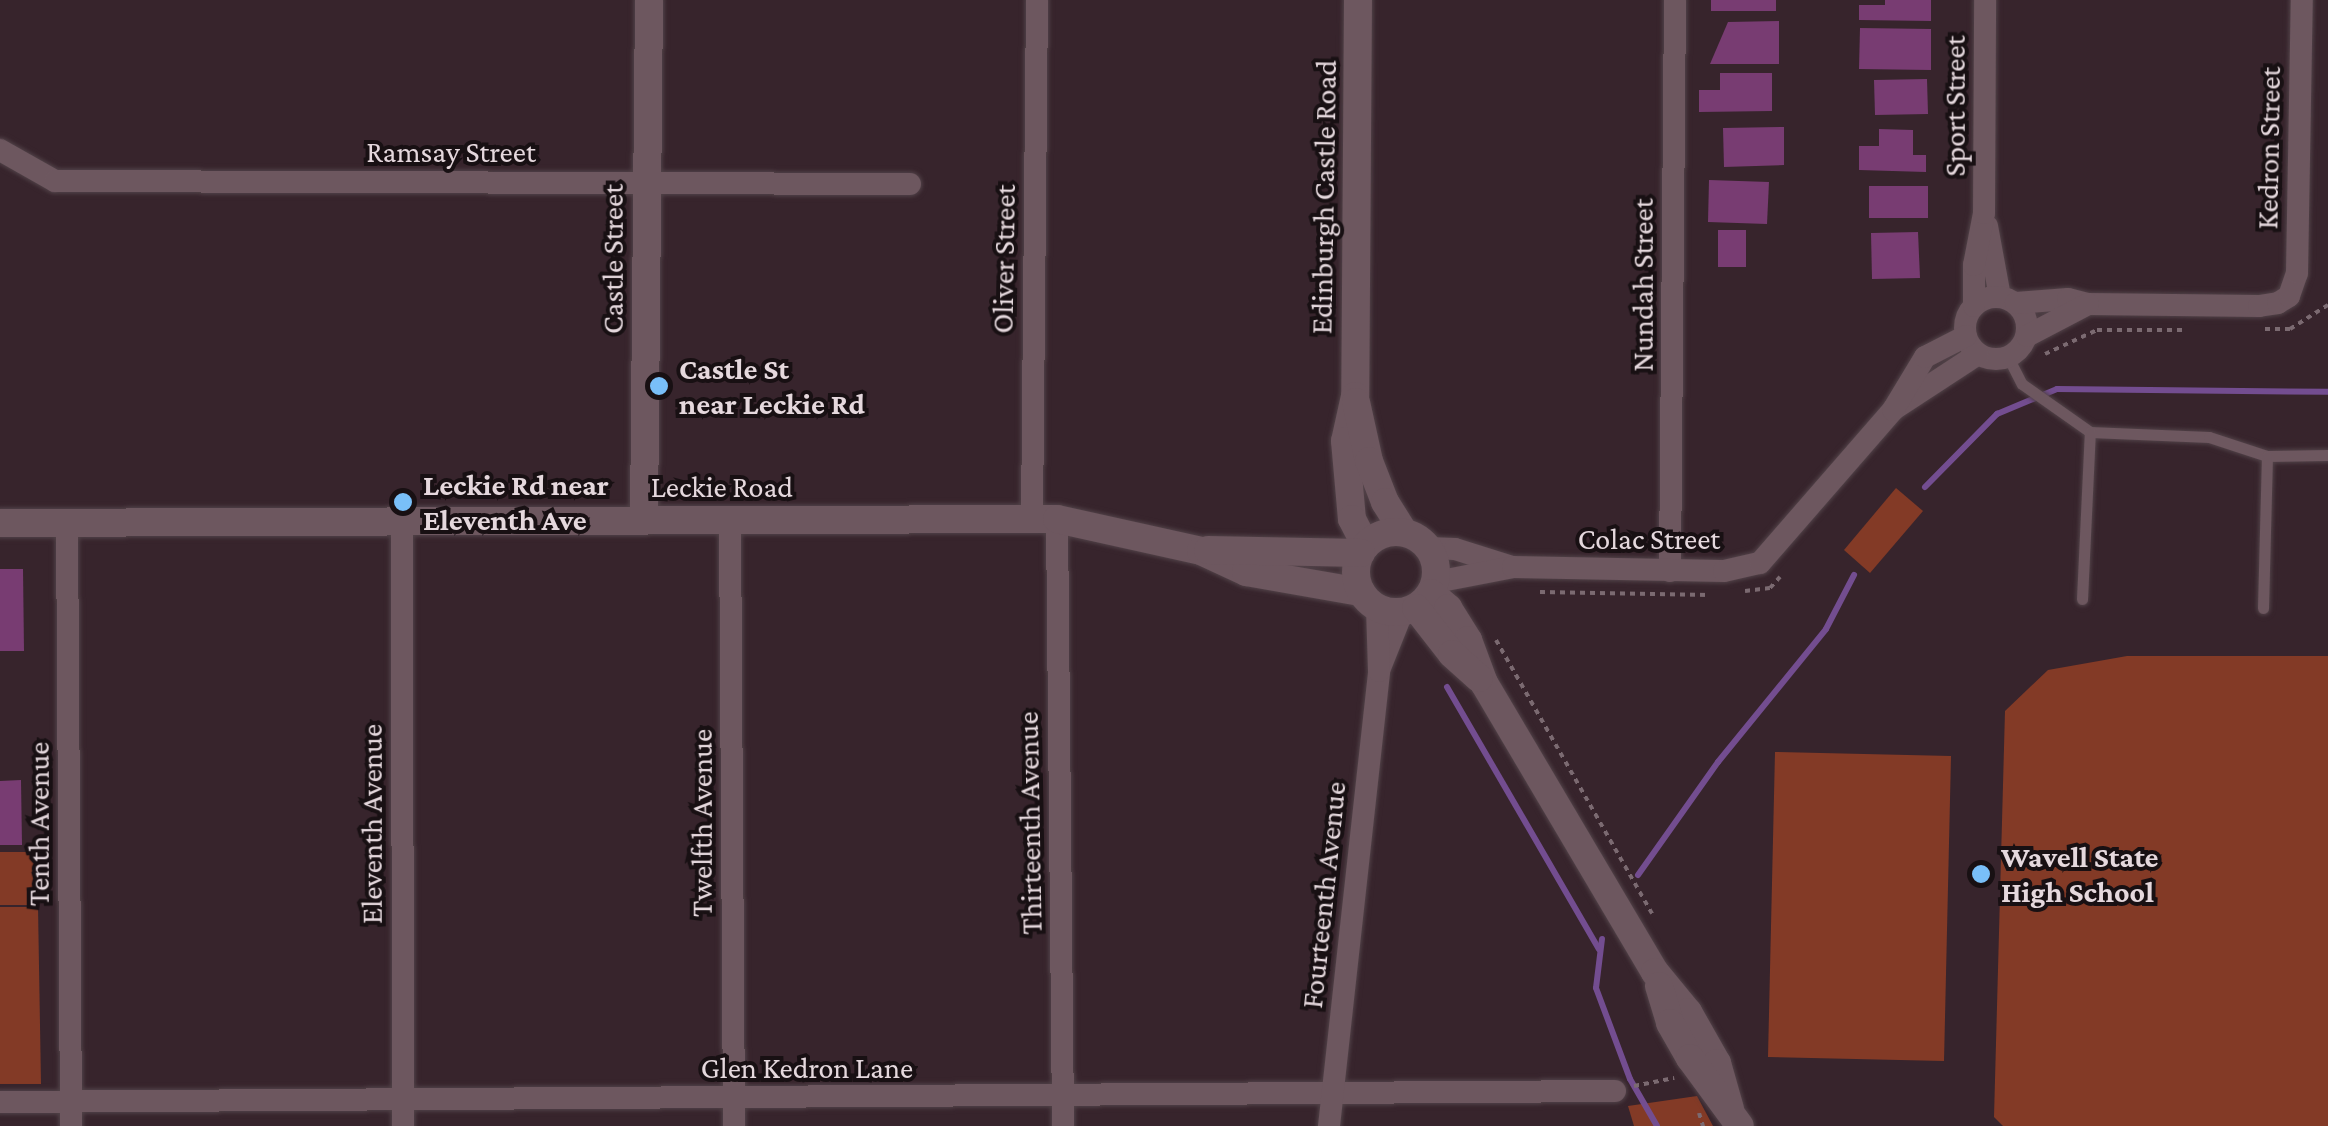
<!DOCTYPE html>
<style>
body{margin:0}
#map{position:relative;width:2328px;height:1126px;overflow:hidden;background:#37242c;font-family:"Crimson Pro",serif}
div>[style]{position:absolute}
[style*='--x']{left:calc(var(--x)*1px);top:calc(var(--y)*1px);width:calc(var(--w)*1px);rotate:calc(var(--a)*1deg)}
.green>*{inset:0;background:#833a26}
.stream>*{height:6px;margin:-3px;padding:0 3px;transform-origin:3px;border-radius:3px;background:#734d90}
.building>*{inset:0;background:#783c72}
.path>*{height:4px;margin-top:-2px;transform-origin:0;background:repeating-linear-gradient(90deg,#7b6a71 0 5px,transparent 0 10px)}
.roads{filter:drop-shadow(0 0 2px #514248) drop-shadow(0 0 2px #514248)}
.service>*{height:11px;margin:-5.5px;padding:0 5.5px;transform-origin:5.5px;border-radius:5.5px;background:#6d575f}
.minor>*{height:22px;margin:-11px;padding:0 11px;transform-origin:11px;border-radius:11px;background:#6d575f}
.minor>.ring{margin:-11px;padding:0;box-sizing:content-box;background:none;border:22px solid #6d575f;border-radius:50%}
.tertiary>*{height:28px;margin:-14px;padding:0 14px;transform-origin:14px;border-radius:14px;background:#6d575f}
.tertiary>.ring{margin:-14px;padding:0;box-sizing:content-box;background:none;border:28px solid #6d575f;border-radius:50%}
.dots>*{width:28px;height:28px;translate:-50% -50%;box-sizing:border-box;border:5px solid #181013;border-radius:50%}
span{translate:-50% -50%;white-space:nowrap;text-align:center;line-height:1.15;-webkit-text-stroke:8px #181013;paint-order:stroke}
.street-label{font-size:30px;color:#e5d8dd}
.poi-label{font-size:30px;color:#e5d8dd;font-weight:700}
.left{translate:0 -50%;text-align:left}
</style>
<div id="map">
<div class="green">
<i style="clip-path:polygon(1896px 488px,1923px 511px,1870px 573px,1844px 550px)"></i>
<i style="clip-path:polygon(2127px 656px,2328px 656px,2328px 1126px,2003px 1126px,1994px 1117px,2005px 711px,2048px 670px)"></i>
<i style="clip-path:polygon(1775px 752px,1951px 756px,1944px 1061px,1768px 1057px)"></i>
<i style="clip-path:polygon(0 852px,35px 852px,35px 905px,0 905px)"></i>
<i style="clip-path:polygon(0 907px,38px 907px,41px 1084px,0 1084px)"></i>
<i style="clip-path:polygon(1697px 1096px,1713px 1126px,1634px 1126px,1628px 1106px)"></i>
</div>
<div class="stream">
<i style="--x:1925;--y:487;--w:103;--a:-45.4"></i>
<i style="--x:1997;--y:414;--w:65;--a:-22.6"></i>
<i style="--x:2057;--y:389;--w:271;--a:0.6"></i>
<i style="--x:1447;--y:687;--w:303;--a:59.9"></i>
<i style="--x:1638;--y:875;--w:138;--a:-54.7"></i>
<i style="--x:1718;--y:762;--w:171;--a:-50.9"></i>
<i style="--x:1826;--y:629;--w:61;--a:-62.6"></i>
<i style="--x:1602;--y:939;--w:49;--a:97"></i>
<i style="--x:1596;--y:988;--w:97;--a:69.5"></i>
<i style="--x:1630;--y:1079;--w:54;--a:60.1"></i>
</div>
<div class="building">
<i style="clip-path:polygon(1711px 0,1776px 0,1776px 11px,1711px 11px)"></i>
<i style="clip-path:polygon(1885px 0,1931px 0,1931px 21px,1859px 20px,1859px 5px,1885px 5px)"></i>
<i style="clip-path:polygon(1779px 21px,1779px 64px,1710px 64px,1728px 22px)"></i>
<i style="clip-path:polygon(1860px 28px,1931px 29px,1931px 70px,1859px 69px)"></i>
<i style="clip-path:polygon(1720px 73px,1772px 73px,1772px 111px,1699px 112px,1699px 90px,1720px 90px)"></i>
<i style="clip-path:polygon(1927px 79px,1928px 114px,1875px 115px,1874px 80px)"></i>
<i style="clip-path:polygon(1784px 127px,1784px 165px,1724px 167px,1723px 128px)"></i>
<i style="clip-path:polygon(1879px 129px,1913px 130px,1913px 155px,1926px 155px,1926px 172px,1859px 170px,1859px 146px,1879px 146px)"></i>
<i style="clip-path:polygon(1709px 180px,1769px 182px,1767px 224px,1708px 222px)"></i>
<i style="clip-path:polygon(1869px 186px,1928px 186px,1928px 218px,1869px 218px)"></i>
<i style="clip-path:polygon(1718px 230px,1746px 230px,1746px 267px,1718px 267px)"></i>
<i style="clip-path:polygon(1918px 232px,1920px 278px,1872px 279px,1871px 233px)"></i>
<i style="clip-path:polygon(0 569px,23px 569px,24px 651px,0 651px)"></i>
<i style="clip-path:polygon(21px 780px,22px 845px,0 845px,0 781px)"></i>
</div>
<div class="path">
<i style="--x:2265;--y:329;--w:25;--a:0"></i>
<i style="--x:2290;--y:329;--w:45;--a:-32.3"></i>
<i style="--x:2045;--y:354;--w:57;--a:-24.8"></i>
<i style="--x:2097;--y:330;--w:89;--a:0"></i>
<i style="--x:1745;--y:591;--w:25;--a:-7"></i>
<i style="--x:1770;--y:588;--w:15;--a:-48"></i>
<i style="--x:1540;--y:592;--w:170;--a:1"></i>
<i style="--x:1496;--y:640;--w:315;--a:60.3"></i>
<i style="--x:1634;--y:1086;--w:41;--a:-11.3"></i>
<i style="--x:1699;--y:1113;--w:14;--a:73"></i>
</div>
<div class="roads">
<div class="service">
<i style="--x:2008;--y:357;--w:30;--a:63"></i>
<i style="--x:2022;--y:384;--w:83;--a:35.2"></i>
<i style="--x:2090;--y:432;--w:119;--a:2.4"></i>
<i style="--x:2209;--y:437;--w:61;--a:18.1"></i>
<i style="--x:2267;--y:456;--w:61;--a:-0.9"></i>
<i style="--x:2082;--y:599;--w:167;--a:-87.3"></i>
<i style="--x:2263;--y:608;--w:152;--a:-88.5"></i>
</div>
<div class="minor">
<i style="--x:0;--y:150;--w:63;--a:29.4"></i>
<i style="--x:55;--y:181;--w:855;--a:0.2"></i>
<i style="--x:1987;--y:226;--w:72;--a:79.6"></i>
<i class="ring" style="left:1965px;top:297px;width:40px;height:40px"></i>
<i style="--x:2016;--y:303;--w:52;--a:-4.4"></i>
<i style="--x:2068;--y:299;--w:21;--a:14"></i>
<i style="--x:2088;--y:304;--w:171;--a:0.7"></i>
<i style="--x:2259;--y:306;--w:19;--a:-9"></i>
<i style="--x:2278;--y:303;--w:13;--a:-32"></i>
<i style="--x:2289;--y:296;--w:24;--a:-71"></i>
<i style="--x:2297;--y:273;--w:273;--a:-89"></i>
<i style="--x:1974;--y:306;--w:41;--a:-90"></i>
<i style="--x:1974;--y:265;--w:53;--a:-79.1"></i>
<i style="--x:1984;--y:213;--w:213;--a:-89.7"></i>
<i style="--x:2027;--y:336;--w:69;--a:-27.7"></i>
<i style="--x:1894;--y:409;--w:100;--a:-33.2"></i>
<i style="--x:1032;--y:518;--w:518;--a:-89.45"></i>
<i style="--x:1057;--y:519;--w:607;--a:89.43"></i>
<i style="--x:730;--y:520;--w:606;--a:89.62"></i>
<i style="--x:67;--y:522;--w:604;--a:89.62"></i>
<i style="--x:402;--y:522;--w:604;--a:89.91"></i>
<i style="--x:1429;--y:548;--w:26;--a:2"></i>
<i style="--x:1455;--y:549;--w:60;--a:17.5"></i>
<i style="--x:1670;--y:571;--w:571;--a:-89.5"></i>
<i style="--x:1436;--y:582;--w:78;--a:-11"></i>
<i style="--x:1513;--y:567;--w:211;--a:1.1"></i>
<i style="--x:1724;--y:571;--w:37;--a:-13"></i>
<i style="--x:1760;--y:563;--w:203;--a:-49"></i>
<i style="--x:1893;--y:410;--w:62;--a:-58.9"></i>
<i style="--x:1925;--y:357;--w:46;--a:-27.1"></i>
<i style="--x:1380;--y:668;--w:59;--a:-68.2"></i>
<i style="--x:0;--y:1102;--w:1615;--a:-0.39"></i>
<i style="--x:1329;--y:1126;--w:458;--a:-83.7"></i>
<i style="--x:1379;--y:671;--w:63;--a:-91.8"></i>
</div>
<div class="tertiary">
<i style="--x:1358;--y:0;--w:396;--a:90.4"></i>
<i style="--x:1355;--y:396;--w:46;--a:102.5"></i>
<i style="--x:1345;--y:441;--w:78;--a:84.9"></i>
<i style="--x:1352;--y:519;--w:30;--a:63"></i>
<i style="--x:1356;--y:402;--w:60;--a:77.6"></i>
<i style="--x:1369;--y:461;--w:44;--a:68.7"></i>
<i style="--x:1385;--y:502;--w:36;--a:58"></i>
<i style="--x:644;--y:519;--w:519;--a:-89.45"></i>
<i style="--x:0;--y:523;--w:1057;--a:-0.22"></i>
<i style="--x:1057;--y:519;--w:148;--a:12.5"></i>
<i style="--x:1201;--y:551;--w:50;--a:25"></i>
<i style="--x:1246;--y:572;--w:117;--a:9.9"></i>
<i class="ring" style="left:1356px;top:532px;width:52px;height:52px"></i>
<i style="--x:1208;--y:550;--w:153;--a:1.1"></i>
<i style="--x:1431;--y:593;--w:23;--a:41"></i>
<i style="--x:1448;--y:608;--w:38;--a:58"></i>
<i style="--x:1468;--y:640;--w:46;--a:69.6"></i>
<i style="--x:1484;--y:683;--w:336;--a:59.4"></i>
<i style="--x:1655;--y:972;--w:52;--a:50.5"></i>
<i style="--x:1688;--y:1012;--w:59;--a:60.4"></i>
<i style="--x:1717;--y:1063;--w:48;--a:74.2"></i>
<i style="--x:1416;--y:608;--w:58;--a:52"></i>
<i style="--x:1452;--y:654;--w:36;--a:42"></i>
<i style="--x:1659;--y:986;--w:39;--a:73"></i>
<i style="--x:1670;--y:1023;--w:40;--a:60.3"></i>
<i style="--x:1690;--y:1058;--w:84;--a:53.7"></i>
</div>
</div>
<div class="dots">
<i style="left:659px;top:386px;background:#79bff8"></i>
<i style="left:403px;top:502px;background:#79bff8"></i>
<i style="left:1981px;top:874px;background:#79bff8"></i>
</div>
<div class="street-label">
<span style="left:1955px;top:106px;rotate:-90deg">Sport Street</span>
<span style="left:2269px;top:148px;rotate:-89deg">Kedron Street</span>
<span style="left:451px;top:152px">Ramsay Street</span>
<span style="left:1324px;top:197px;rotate:-89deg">Edinburgh Castle Road</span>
<span style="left:613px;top:259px;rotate:-90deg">Castle Street</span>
<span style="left:1004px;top:259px;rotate:-89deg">Oliver Street</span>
<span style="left:1643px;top:285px;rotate:-90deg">Nundah Street</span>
<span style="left:722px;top:487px">Leckie Road</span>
<span style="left:1649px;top:539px">Colac Street</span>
<span style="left:702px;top:823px;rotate:-90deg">Twelfth Avenue</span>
<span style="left:1030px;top:823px;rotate:-91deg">Thirteenth Avenue</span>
<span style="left:39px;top:824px;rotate:-90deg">Tenth Avenue</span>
<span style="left:372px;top:824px;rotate:-90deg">Eleventh Avenue</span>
<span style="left:1324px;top:895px;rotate:-84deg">Fourteenth Avenue</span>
<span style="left:807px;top:1068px">Glen Kedron Lane</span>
</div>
<div class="poi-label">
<span class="left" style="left:679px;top:386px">Castle St<br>near Leckie Rd</span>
<span class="left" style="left:423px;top:502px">Leckie Rd near<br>Eleventh Ave</span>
<span class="left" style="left:2001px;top:874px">Wavell State<br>High School</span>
</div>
</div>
